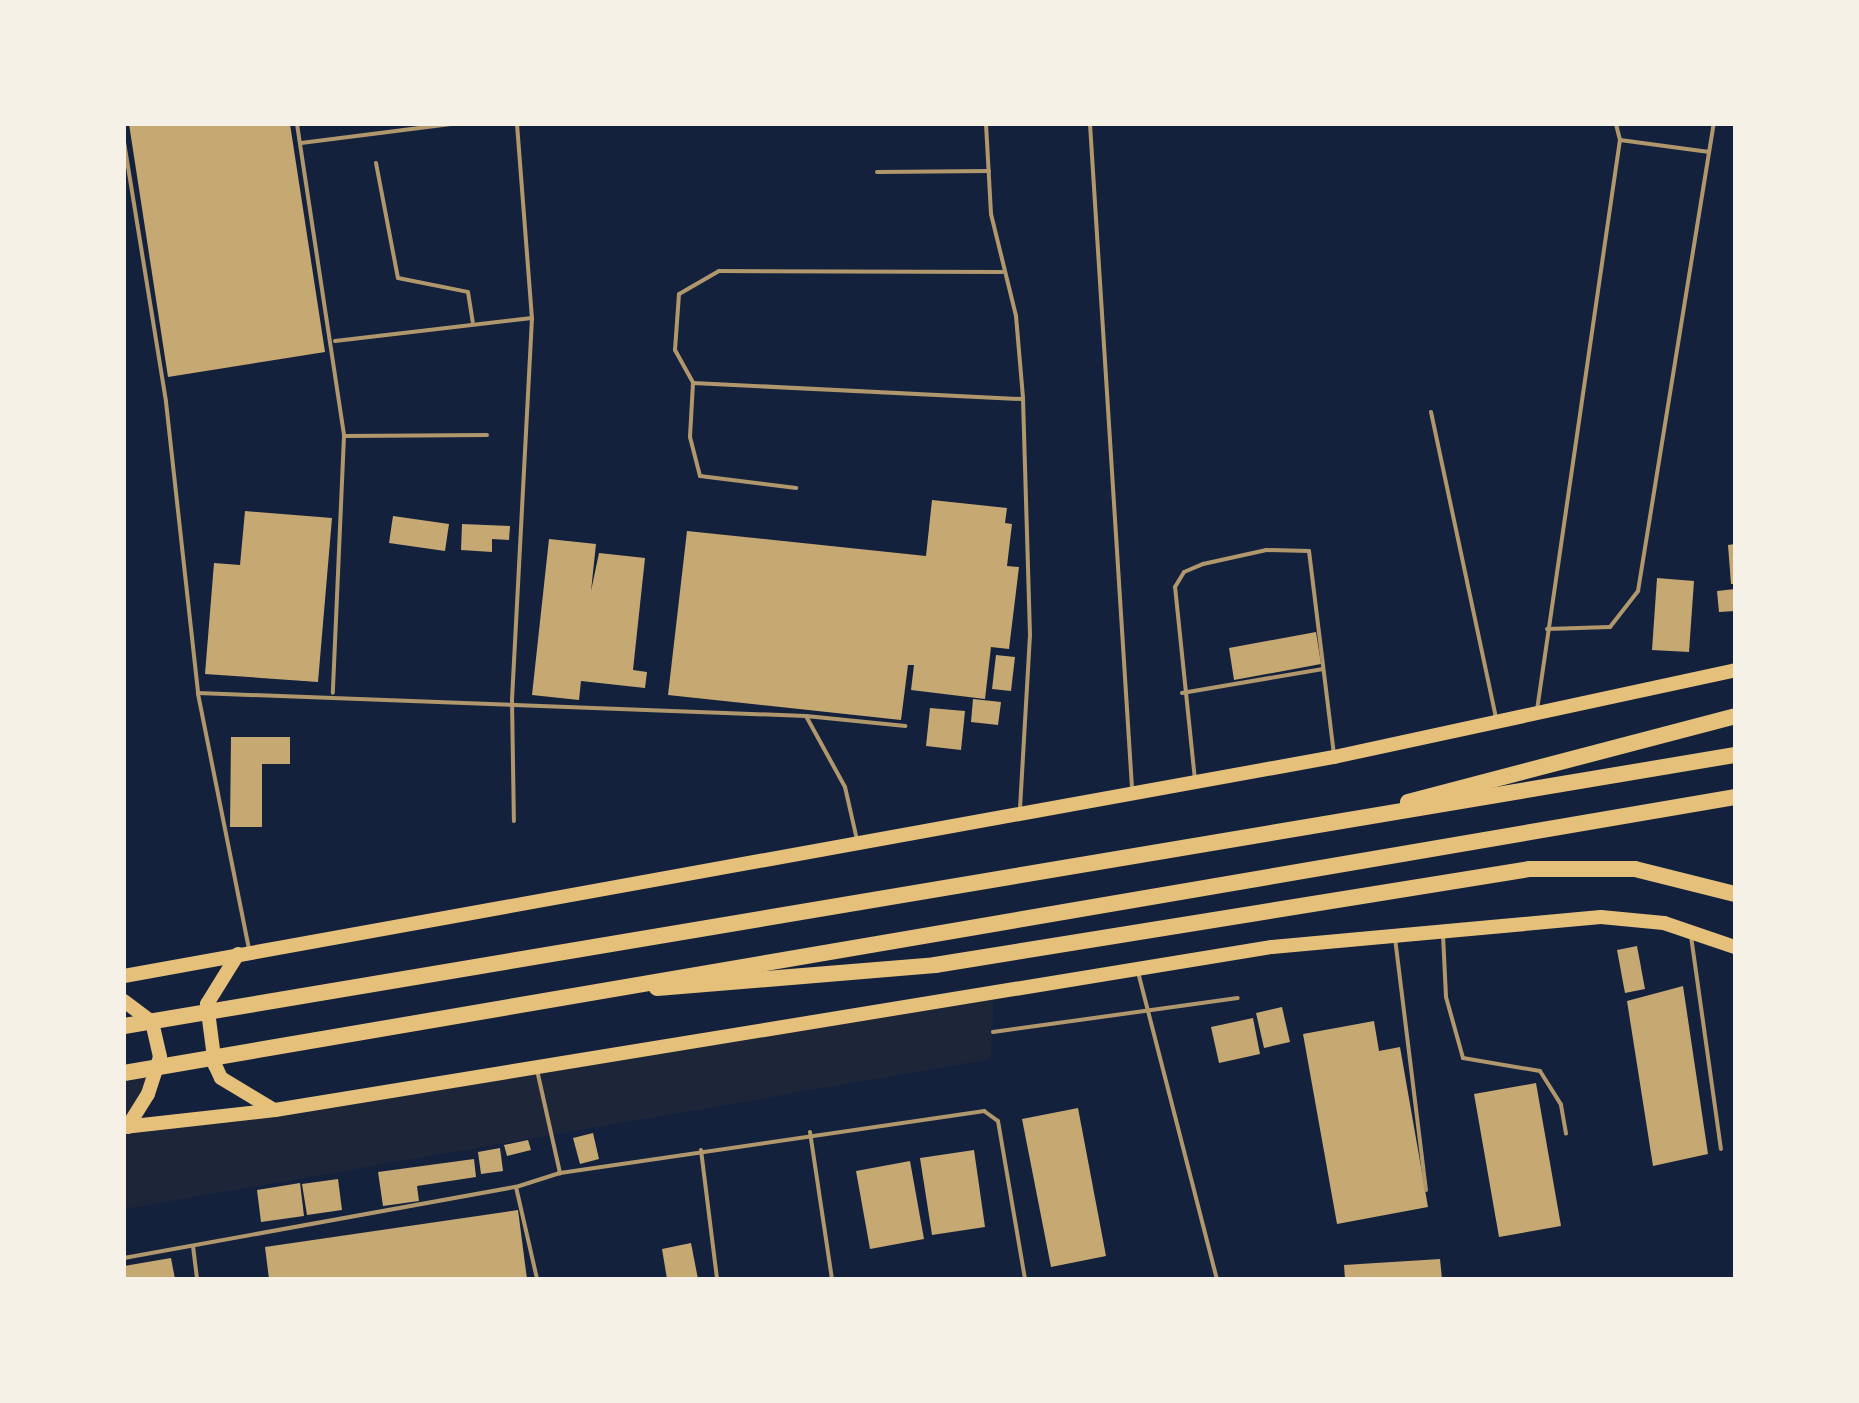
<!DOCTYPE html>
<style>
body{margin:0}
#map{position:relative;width:1859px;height:1403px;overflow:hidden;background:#14213d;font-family:Ubuntu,sans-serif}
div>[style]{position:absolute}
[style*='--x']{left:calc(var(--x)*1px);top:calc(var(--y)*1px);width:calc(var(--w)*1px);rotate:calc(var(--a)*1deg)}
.green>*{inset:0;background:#1d2539}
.building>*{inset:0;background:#c6a872}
.service>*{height:4px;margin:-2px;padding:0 2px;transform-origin:2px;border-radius:2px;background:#b1986c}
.trunk>*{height:14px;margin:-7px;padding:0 7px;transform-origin:7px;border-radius:7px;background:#e5c07b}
.motorway>*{height:16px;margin:-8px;padding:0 8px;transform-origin:8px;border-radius:8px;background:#e5c07b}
span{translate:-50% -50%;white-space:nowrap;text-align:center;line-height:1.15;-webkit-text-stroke:7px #f6f1e7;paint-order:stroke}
.frame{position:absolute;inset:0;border:126px solid #f6f1e7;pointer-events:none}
</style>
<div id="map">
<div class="green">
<i style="clip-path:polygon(994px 992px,991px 1059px,124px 1209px,124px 1070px,159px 1063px,127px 1126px)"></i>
</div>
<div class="building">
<i style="clip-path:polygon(129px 124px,290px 124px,325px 352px,168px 377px)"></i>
<i style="clip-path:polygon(932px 500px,1007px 508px,1005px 523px,1012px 524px,1007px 566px,1019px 567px,1009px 649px,991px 647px,985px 699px,911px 690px,914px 665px,908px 665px,901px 720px,668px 695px,687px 531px,926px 556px)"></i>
<i style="clip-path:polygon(245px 511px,332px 518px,318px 682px,205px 674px,214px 563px,240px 565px)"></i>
<i style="clip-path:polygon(393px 516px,449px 524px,445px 551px,389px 543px)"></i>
<i style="clip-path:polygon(462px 524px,510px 526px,509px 540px,492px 539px,492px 552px,461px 550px)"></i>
<i style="clip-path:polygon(549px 539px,596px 544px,591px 591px,599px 553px,645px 558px,633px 670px,647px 672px,645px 688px,581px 681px,579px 700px,532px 695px)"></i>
<i style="clip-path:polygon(1735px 544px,1735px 584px,1731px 584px,1728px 545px)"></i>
<i style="clip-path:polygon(1657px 578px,1694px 581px,1689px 652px,1652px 650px)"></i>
<i style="clip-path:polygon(1735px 589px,1735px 611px,1719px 612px,1717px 591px)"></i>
<i style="clip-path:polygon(1316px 632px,1321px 664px,1234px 680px,1229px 648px)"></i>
<i style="clip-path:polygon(996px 655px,1015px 657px,1011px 691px,992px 689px)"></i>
<i style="clip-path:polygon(973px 699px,1001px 702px,998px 725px,971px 722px)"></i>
<i style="clip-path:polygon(930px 708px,965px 711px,961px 750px,926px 746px)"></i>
<i style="clip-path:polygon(231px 737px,290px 737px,290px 764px,262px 764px,262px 827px,230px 827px)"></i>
<i style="clip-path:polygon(1637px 946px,1645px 989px,1625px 993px,1617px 950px)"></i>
<i style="clip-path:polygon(1683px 986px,1708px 1154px,1653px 1166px,1627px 1001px)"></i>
<i style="clip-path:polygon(1282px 1007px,1290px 1042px,1264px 1048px,1256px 1013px)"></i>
<i style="clip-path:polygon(1253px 1018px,1260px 1054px,1219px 1063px,1211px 1027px)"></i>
<i style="clip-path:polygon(1374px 1021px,1379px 1051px,1400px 1047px,1428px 1207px,1337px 1224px,1303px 1034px)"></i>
<i style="clip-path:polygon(1536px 1083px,1561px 1226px,1499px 1237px,1474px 1094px)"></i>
<i style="clip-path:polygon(1078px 1108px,1106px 1256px,1051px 1267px,1022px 1119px)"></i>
<i style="clip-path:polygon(593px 1133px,599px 1159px,580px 1164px,573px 1138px)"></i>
<i style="clip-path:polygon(528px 1140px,531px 1150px,507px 1156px,504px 1145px)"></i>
<i style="clip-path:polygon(500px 1148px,503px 1171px,481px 1174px,478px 1152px)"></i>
<i style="clip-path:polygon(974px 1150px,985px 1227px,932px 1235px,920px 1158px)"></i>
<i style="clip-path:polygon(474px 1159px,476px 1177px,417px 1186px,419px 1201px,383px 1206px,378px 1172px)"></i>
<i style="clip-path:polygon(910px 1161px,924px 1239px,870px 1249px,856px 1171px)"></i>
<i style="clip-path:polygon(338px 1179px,342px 1210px,307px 1215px,302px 1184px)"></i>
<i style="clip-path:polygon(300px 1183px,304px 1216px,261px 1222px,257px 1190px)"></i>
<i style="clip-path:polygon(518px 1210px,527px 1279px,269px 1279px,265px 1247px)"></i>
<i style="clip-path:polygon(691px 1243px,698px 1279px,667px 1279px,662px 1249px)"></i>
<i style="clip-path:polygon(171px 1258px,175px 1279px,124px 1279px,124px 1266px)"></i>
<i style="clip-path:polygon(1440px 1259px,1442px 1279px,1345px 1279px,1344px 1265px)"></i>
</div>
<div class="service">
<i style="--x:297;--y:124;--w:316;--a:81.4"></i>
<i style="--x:344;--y:436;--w:257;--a:92.5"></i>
<i style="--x:517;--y:124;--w:195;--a:85.6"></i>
<i style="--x:986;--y:124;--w:90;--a:86.8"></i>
<i style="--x:991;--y:214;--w:105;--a:76.2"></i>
<i style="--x:1016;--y:316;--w:82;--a:85.1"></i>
<i style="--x:1090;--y:124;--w:665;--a:86.38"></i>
<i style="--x:1620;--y:140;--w:90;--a:7.7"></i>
<i style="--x:124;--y:142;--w:263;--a:80.8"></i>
<i style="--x:166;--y:402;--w:293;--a:83.7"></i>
<i style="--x:301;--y:143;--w:151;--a:-7.2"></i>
<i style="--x:376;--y:163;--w:117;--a:79.2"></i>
<i style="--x:398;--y:278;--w:71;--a:11.3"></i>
<i style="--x:468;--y:292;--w:30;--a:81"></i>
<i style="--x:877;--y:172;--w:112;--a:-0.5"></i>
<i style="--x:1002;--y:272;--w:283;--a:-179.8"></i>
<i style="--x:719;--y:271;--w:46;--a:150.1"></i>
<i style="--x:679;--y:294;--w:56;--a:94.1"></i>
<i style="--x:675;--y:350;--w:38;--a:61"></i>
<i style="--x:693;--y:383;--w:330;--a:2.8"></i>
<i style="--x:1023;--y:399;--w:236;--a:88.3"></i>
<i style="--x:1030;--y:635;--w:175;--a:93.3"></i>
<i style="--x:335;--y:341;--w:198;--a:-6.7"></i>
<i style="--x:532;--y:318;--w:383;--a:93"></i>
<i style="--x:512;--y:700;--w:121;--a:89.1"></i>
<i style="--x:693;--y:383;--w:54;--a:93.2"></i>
<i style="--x:690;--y:437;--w:40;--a:75.6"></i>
<i style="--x:700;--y:476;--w:97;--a:7.1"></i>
<i style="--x:1431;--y:412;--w:313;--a:78"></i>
<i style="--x:344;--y:436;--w:143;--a:-0.4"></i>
<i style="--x:1547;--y:629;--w:63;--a:-1.8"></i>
<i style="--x:1610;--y:627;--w:46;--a:-52.1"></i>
<i style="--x:1638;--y:591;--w:473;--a:-80.8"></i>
<i style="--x:1182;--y:693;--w:143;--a:-9.7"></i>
<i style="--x:1537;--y:710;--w:576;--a:-81.72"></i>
<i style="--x:1620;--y:140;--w:16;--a:-104"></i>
<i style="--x:806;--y:716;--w:100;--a:5.7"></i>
<i style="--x:1195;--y:780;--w:194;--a:-95.9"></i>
<i style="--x:1175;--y:587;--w:17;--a:-59"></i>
<i style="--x:1184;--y:572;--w:21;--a:-23"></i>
<i style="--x:1203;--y:564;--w:65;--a:-12.5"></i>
<i style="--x:1266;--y:550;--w:43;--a:1.3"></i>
<i style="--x:1309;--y:551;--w:206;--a:83"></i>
<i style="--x:1443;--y:935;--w:62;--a:87.2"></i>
<i style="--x:1446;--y:997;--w:63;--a:74.4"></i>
<i style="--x:1463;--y:1058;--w:78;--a:9.6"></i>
<i style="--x:1540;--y:1071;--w:40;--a:58"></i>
<i style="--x:1561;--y:1105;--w:29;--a:80"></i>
<i style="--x:1691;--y:936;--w:215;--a:82"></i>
<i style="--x:1395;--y:938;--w:254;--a:83"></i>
<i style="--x:249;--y:949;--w:261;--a:-101.3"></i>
<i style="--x:198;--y:693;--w:608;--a:2.17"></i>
<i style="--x:806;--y:716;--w:81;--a:61.2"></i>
<i style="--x:845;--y:787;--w:54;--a:77.2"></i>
<i style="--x:1138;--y:972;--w:317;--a:75.6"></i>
<i style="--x:993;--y:1032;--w:247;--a:-7.9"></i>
<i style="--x:537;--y:1070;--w:106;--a:77.4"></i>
<i style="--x:810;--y:1132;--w:149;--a:81.5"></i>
<i style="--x:701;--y:1150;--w:130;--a:82.9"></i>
<i style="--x:516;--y:1187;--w:94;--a:77.1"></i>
<i style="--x:193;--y:1246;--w:33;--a:83"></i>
<i style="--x:124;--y:1258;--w:398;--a:-10.3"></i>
<i style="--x:516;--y:1187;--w:46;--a:-17.7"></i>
<i style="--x:560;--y:1173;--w:429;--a:-8.3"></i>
<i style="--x:984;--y:1111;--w:17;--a:36"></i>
<i style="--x:998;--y:1121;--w:160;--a:80.3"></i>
</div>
<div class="trunk">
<i style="--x:238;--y:954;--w:59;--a:121.8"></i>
<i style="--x:207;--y:1004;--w:62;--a:82.5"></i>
<i style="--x:215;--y:1065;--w:14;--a:65"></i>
<i style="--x:221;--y:1078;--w:62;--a:31.1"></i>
<i style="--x:124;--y:976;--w:1230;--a:-10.26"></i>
<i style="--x:1334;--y:757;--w:410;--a:-12.2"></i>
<i style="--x:124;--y:1001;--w:35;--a:37"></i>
<i style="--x:152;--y:1022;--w:36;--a:77"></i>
<i style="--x:160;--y:1057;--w:39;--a:108"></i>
<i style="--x:148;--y:1094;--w:39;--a:122"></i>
<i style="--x:124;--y:1127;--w:152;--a:-6.4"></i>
<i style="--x:275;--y:1110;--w:1010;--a:-9.29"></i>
<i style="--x:1272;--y:947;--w:330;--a:-5.2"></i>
<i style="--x:1601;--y:917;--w:63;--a:5.4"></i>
<i style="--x:1664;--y:923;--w:75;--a:18.7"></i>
</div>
<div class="motorway">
<i style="--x:1408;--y:802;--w:338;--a:-14.7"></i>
<i style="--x:657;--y:988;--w:279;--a:-4.7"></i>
<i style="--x:935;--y:965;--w:603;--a:-9.17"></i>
<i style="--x:1530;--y:869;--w:105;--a:0"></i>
<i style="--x:1635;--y:869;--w:103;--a:14"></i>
<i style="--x:124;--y:1026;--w:1634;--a:-9.55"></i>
<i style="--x:124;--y:1073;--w:1634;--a:-9.72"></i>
</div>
<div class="frame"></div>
</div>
